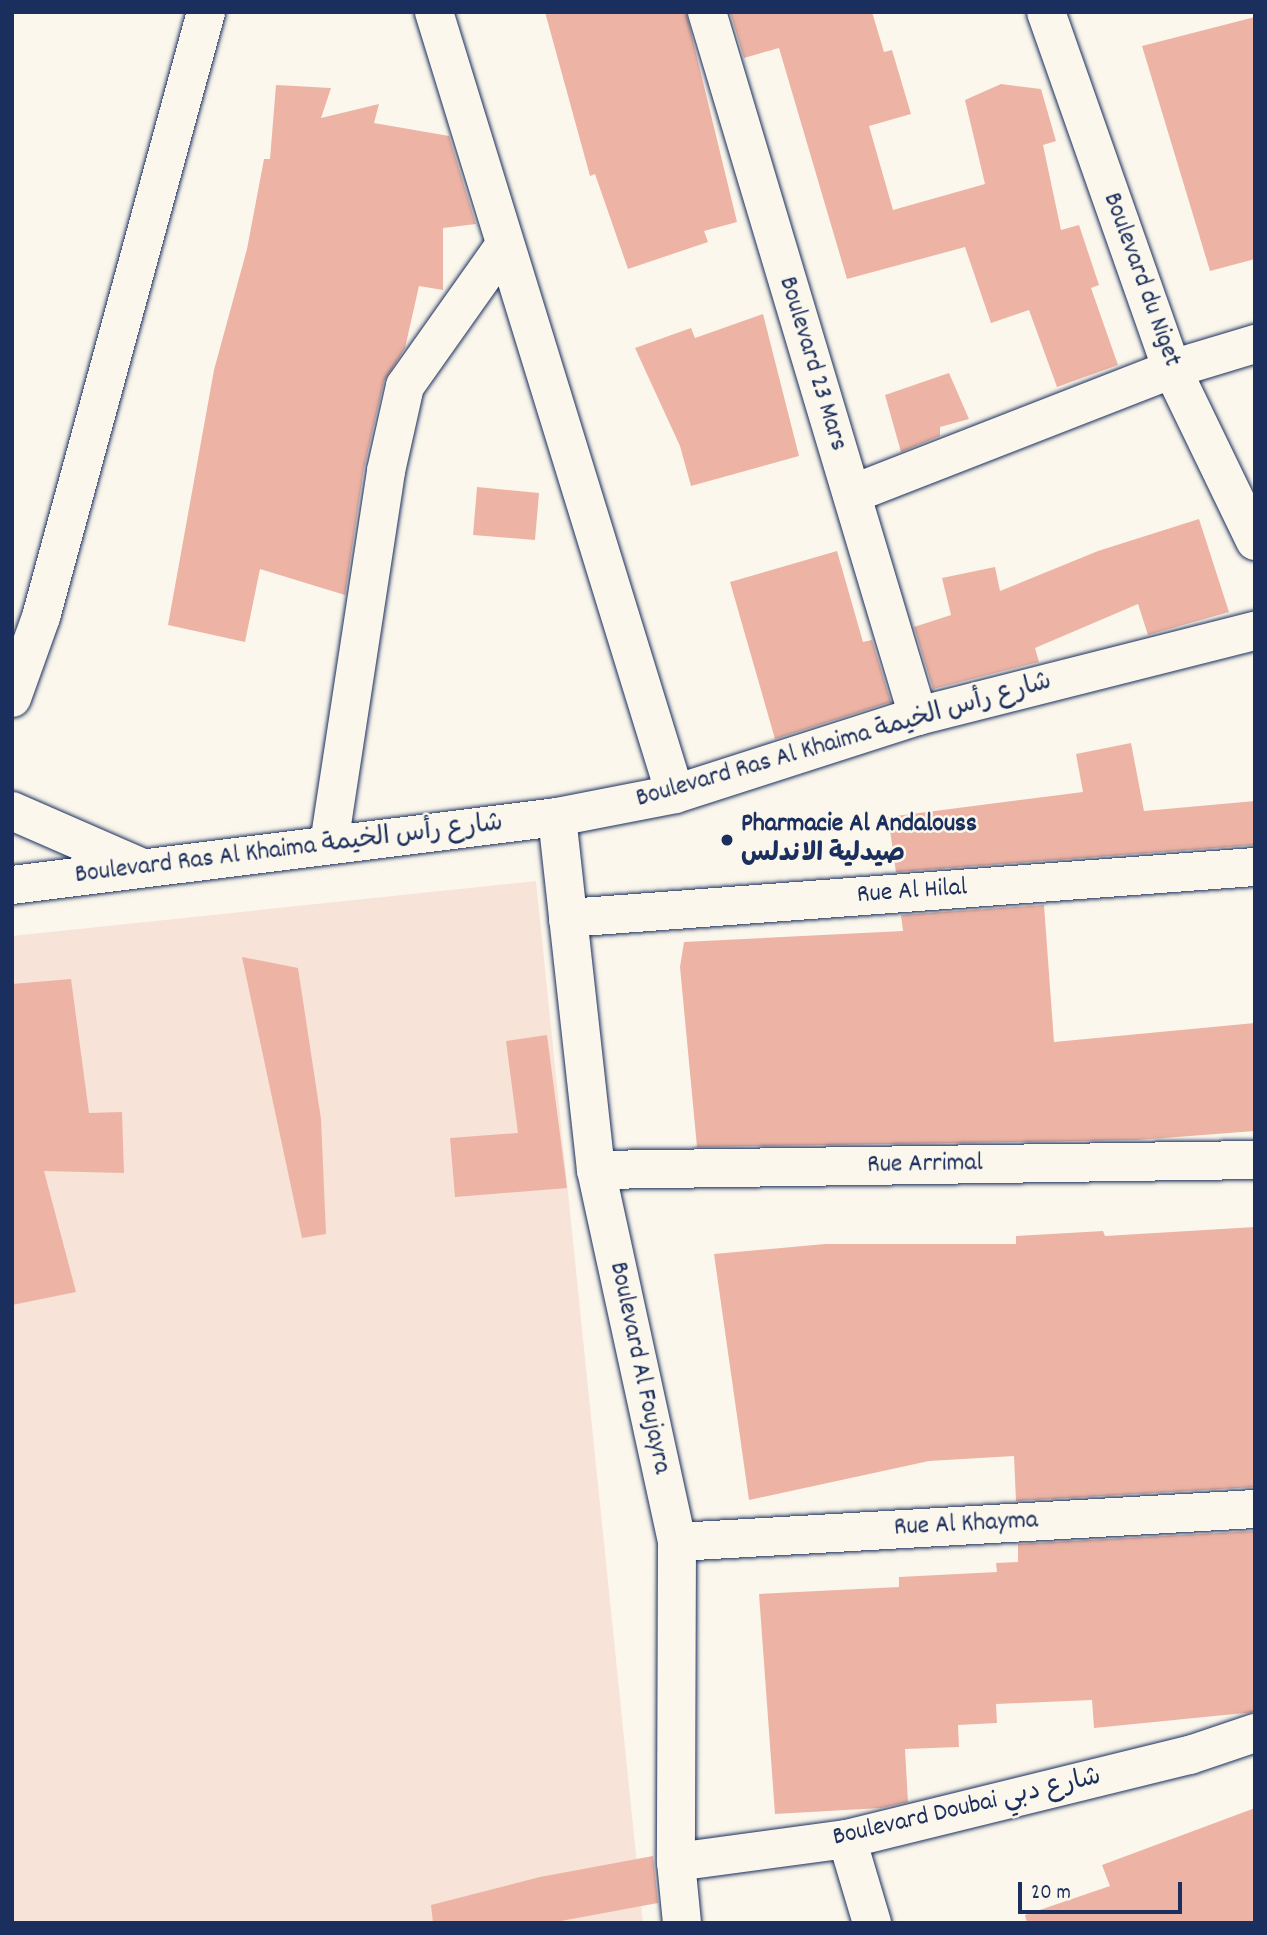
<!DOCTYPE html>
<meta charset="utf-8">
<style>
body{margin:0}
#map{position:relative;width:1267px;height:1935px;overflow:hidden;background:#fbf7ec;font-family:Dekko,"Playpen Sans Arabic",sans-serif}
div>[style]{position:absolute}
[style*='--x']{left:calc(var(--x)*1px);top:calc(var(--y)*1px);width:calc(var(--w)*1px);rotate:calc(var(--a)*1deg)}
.built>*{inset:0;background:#f7e3d7}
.building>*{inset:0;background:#edb4a5}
.roads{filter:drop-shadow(0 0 2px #1b2f5e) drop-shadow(0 0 2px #1b2f5e)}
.street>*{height:38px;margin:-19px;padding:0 19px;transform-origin:19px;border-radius:19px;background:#fbf7ec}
.dots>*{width:19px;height:19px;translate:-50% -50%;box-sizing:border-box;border:4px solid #fbf7ec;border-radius:50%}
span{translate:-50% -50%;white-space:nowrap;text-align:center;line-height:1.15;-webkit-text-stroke:5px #fbf7ec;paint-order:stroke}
.street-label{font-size:26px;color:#1b2f5e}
.poi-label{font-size:26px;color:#1b2f5e;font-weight:700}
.left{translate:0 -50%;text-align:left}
.frame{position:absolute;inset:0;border:14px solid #1b2f5e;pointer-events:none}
.scale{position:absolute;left:1018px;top:1882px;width:164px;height:32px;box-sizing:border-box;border:4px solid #1b2f5e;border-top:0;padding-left:9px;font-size:21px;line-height:24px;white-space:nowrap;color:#1b2f5e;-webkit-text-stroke:5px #fbf7ec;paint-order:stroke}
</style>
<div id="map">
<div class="built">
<i style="clip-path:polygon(536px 881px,643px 1923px,12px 1923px,12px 936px)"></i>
</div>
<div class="building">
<i style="clip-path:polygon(545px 12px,686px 12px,737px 222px,704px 231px,708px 242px,628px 269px,595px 174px,590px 176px)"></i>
<i style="clip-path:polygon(730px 12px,872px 12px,884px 52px,892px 50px,911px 114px,869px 126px,893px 210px,985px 184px,965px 100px,1001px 84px,1041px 89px,1056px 141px,1043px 145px,1061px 230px,1079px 225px,1099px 285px,1091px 288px,1118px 365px,1057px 387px,1029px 310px,991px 323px,965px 247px,847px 279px,779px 48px,744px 58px)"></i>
<i style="clip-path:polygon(1255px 17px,1255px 259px,1210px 271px,1142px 46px)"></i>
<i style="clip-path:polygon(276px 85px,331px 88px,321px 118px,379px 104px,374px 123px,449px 136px,476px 224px,443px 228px,443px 290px,419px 286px,405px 348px,384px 381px,364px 468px,345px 595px,260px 569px,245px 642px,168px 625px,214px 370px,247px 249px,264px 159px,270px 159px)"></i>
<i style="clip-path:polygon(763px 314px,799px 456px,691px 486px,680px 446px,635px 348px,691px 328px,695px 338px)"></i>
<i style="clip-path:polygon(949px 373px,969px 419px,940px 427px,940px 436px,901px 452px,885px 395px)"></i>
<i style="clip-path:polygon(477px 487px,539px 493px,535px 540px,473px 535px)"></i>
<i style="clip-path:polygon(1199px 519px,1229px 612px,1148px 635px,1138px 604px,1035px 648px,1039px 662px,933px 689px,914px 627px,951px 615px,942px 578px,995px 567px,1000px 591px,1098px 551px)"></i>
<i style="clip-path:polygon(837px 551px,863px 642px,872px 640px,891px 702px,775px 739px,730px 582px)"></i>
<i style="clip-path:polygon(1131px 743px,1144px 811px,1255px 801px,1255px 845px,896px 872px,888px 817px,1083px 792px,1076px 754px)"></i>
<i style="clip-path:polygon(1044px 905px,1054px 1042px,1255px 1023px,1255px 1131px,1137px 1140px,697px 1147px,680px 967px,684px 942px,903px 931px,901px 915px)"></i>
<i style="clip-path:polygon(242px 957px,298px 968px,321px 1119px,326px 1234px,302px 1238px)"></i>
<i style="clip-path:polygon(71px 979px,89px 1113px,122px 1112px,124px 1173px,44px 1171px,76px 1292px,12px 1305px,12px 984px)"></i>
<i style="clip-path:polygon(547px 1035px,567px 1188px,455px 1197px,450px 1138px,518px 1133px,506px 1041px)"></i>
<i style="clip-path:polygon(1255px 1227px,1255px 1487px,1016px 1501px,1014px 1456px,929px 1461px,749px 1500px,714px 1254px,825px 1244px,1016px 1244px,1016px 1236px,1103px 1231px,1105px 1236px)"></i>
<i style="clip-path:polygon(1255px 1531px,1255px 1712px,1094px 1728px,1092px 1700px,996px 1704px,997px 1723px,958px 1725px,959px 1747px,905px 1749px,908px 1802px,881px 1808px,775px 1814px,759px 1594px,899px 1587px,899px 1577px,997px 1572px,996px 1563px,1018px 1562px,1018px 1544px)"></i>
<i style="clip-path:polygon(1255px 1808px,1255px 1923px,1027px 1923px,1025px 1915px,1110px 1886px,1102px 1865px)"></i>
<i style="clip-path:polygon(653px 1856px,658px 1903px,550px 1923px,433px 1923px,431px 1905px,540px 1877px)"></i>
</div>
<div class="roads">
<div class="street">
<i style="--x:434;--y:12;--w:818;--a:72.87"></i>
<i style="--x:707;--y:12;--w:735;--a:73.32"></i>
<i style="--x:1046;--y:12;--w:379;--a:70.6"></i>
<i style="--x:1172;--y:369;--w:191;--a:64.2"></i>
<i style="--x:852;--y:494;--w:344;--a:-21.3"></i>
<i style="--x:1172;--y:369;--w:87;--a:-16.8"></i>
<i style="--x:12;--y:698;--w:86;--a:-70.3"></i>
<i style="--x:41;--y:617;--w:627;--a:-74.74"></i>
<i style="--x:12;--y:811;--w:140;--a:23.6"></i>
<i style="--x:557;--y:817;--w:355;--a:83.7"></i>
<i style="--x:596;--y:1170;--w:381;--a:77.7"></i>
<i style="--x:677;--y:1542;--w:320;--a:90.2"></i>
<i style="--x:676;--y:1862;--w:61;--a:84.4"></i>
<i style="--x:329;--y:844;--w:377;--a:-81.3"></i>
<i style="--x:386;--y:471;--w:87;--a:-77.4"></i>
<i style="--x:405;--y:386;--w:173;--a:-54.7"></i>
<i style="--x:12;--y:885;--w:549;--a:-7.11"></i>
<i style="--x:557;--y:817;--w:120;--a:-11"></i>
<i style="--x:675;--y:794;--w:255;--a:-17.8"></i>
<i style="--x:918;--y:716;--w:348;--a:-14.2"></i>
<i style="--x:568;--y:918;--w:689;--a:-4.25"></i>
<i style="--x:596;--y:1170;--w:659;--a:-0.87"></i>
<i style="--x:677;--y:1542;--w:579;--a:-3.27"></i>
<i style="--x:847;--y:1839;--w:88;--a:73.4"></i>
<i style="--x:676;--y:1862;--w:173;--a:-7.7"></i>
<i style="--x:847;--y:1839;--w:353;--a:-13.8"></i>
<i style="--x:1190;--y:1755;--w:69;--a:-18.7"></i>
</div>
</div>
<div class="dots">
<i style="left:727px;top:840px;background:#1b2f5e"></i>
</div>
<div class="street-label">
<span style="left:1141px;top:280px;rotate:70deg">Boulevard du Niget</span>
<span style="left:812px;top:364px;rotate:73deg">Boulevard 23 Mars</span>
<span style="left:844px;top:741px;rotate:-16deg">Boulevard Ras Al Khaima شارع رأس الخيمة</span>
<span style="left:289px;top:850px;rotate:-7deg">Boulevard Ras Al Khaima شارع رأس الخيمة</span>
<span style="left:912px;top:892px;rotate:-4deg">Rue Al Hilal</span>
<span style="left:925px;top:1165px;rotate:-1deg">Rue Arrimal</span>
<span style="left:639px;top:1368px;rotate:78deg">Boulevard Al Foujayra</span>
<span style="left:966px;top:1525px;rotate:-3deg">Rue Al Khayma</span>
<span style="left:967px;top:1808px;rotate:-13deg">Boulevard Doubai شارع دبي</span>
</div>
<div class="poi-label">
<span class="left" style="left:741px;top:840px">Pharmacie Al Andalouss<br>صيدلية الاندلس</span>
</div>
<div class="frame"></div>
<div class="scale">20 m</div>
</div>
